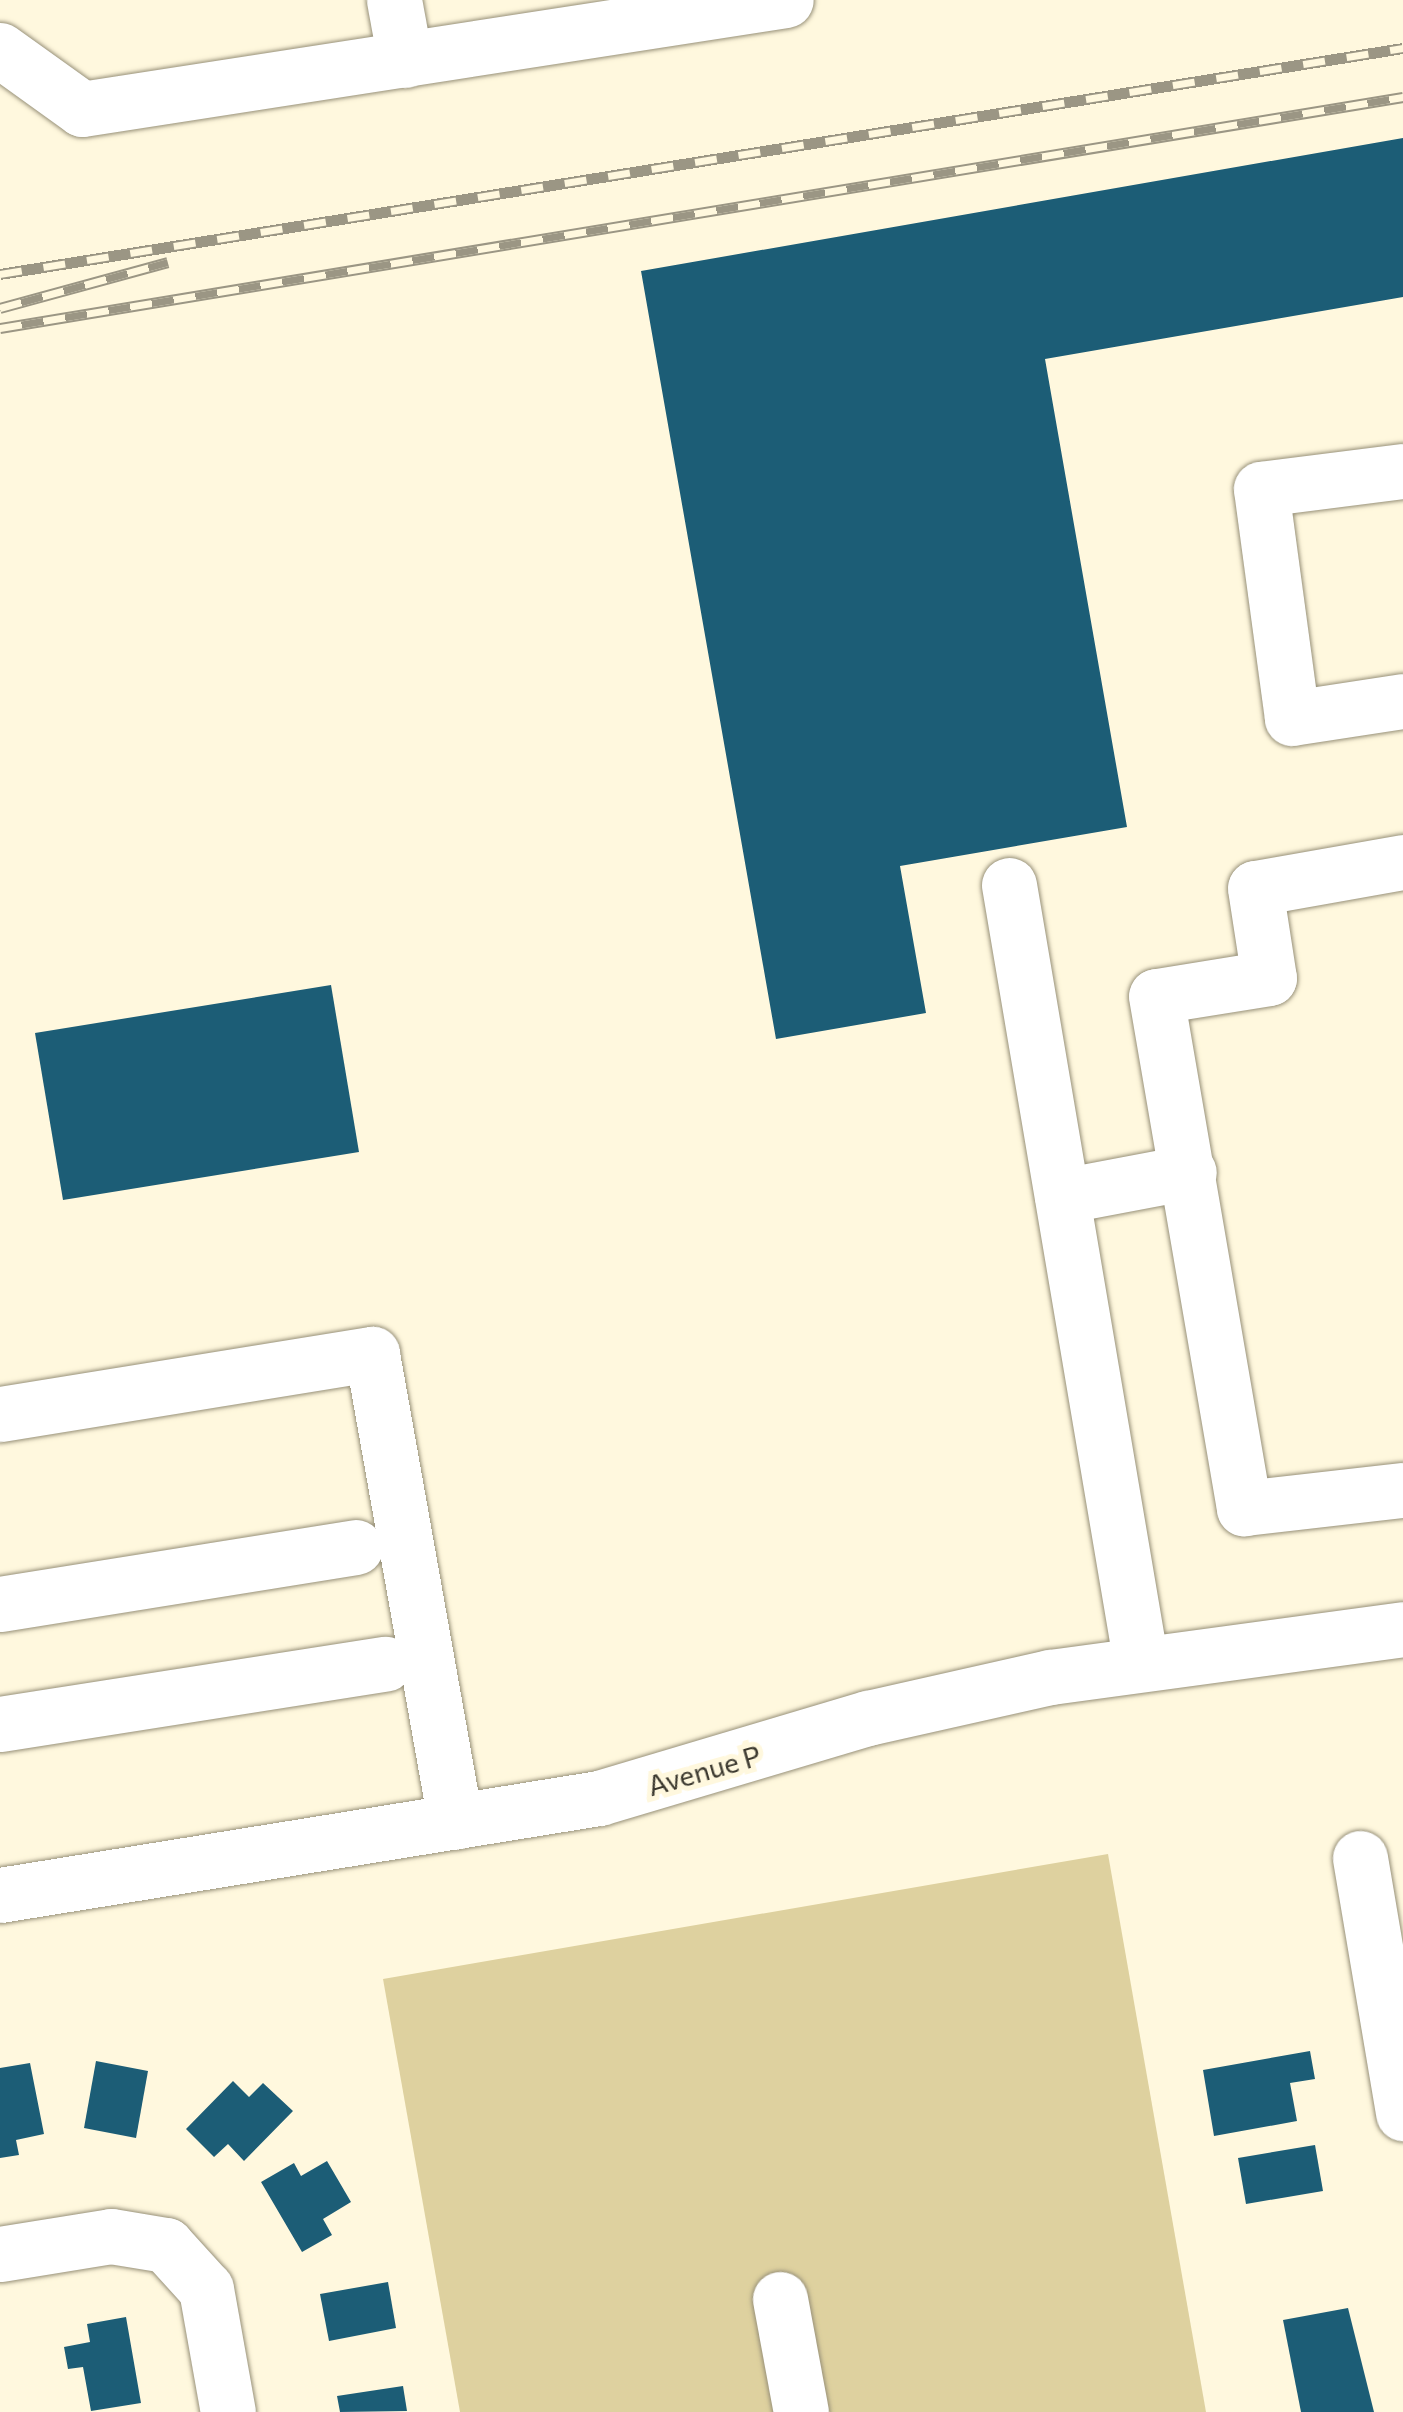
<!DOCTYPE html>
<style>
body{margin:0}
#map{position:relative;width:1403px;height:2412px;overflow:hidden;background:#fff8de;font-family:Commissioner,sans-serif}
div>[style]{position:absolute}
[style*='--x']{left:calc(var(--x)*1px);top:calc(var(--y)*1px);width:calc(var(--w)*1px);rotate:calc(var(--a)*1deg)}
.green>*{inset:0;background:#ded19f}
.building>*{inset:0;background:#1c5d76}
.roads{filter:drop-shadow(0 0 2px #989179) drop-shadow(0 0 2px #989179)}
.minor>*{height:55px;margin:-27.5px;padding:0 27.5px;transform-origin:27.5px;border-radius:27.5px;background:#fff}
.rail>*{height:11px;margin-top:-5.5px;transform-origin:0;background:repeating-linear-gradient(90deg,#fff8de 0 22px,#9b9684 0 44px);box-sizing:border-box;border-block:2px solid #9b9684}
span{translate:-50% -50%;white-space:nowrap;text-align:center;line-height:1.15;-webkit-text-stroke:10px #fff8de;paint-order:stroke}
.street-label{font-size:28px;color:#3b382e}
</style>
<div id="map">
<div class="green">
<i style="clip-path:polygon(1108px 1854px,1206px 2412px,460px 2412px,383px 1979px)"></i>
</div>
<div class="building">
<i style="clip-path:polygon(1403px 138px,1403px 297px,1045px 359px,1127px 827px,900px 866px,926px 1013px,776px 1039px,641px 271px)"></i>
<i style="clip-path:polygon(331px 985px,359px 1152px,63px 1200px,35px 1033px)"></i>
<i style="clip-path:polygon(1310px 2051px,1315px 2079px,1290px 2083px,1297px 2121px,1214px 2136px,1203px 2070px)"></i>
<i style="clip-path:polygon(96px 2061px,148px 2071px,136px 2138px,84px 2128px)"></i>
<i style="clip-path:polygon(30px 2063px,44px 2134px,16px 2140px,19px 2155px,0 2158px,0 2068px)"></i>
<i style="clip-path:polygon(233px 2081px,249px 2097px,263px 2083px,293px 2111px,244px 2161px,228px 2144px,214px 2157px,186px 2129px)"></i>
<i style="clip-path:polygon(1315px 2145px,1323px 2191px,1246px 2204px,1238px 2158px)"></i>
<i style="clip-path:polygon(327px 2161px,351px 2202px,323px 2219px,332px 2235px,302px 2252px,261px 2182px,294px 2163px,301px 2176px)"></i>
<i style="clip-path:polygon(388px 2282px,396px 2328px,329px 2341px,320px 2294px)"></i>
<i style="clip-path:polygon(1348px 2308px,1374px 2412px,1301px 2412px,1283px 2320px)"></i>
<i style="clip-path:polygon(126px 2317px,141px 2403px,91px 2411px,83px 2367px,68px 2369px,64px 2347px,90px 2342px,87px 2324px)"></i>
<i style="clip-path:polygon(403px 2386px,407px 2411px,340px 2412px,337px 2396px)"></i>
</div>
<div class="roads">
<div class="minor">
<i style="--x:394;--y:0;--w:61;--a:79.6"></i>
<i style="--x:0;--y:50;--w:101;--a:35.7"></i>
<i style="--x:82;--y:109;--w:712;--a:-8.8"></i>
<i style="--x:1403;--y:471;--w:143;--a:172.8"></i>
<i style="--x:1261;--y:489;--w:231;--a:82.3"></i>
<i style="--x:1292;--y:718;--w:112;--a:-8.7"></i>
<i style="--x:1403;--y:862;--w:150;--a:170"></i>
<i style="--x:1255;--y:888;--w:91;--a:81.2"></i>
<i style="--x:1269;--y:978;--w:114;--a:170.9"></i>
<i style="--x:1156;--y:996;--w:520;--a:80.25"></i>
<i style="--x:1244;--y:1508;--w:160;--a:-6.5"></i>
<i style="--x:1009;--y:885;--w:790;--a:80.38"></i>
<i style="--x:1062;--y:1196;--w:129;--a:-10.7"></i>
<i style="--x:0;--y:1414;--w:377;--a:-9.2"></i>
<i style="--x:372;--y:1354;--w:475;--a:79.9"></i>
<i style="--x:0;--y:1604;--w:360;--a:-9.1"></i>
<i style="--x:0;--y:1724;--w:390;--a:-8.9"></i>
<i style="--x:1360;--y:1858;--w:259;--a:80.4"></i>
<i style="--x:0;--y:1895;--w:607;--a:-9.2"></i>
<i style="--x:599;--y:1798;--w:281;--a:-16.6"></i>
<i style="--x:868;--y:1718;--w:187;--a:-12.7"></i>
<i style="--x:1050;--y:1677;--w:356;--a:-7.7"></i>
<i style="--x:0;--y:2254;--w:112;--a:-9.2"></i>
<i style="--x:111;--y:2236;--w:56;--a:9.3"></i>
<i style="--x:166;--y:2245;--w:59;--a:47.7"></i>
<i style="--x:206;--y:2289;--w:125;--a:79.9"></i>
<i style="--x:780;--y:2299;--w:115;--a:79.5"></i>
</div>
</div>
<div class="rail">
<i style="--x:0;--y:274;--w:1421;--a:-9.15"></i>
<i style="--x:0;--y:308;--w:174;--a:-15.3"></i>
<i style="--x:0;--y:328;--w:1422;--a:-9.35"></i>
</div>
<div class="street-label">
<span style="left:704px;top:1770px;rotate:-16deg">Avenue P</span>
</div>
</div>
